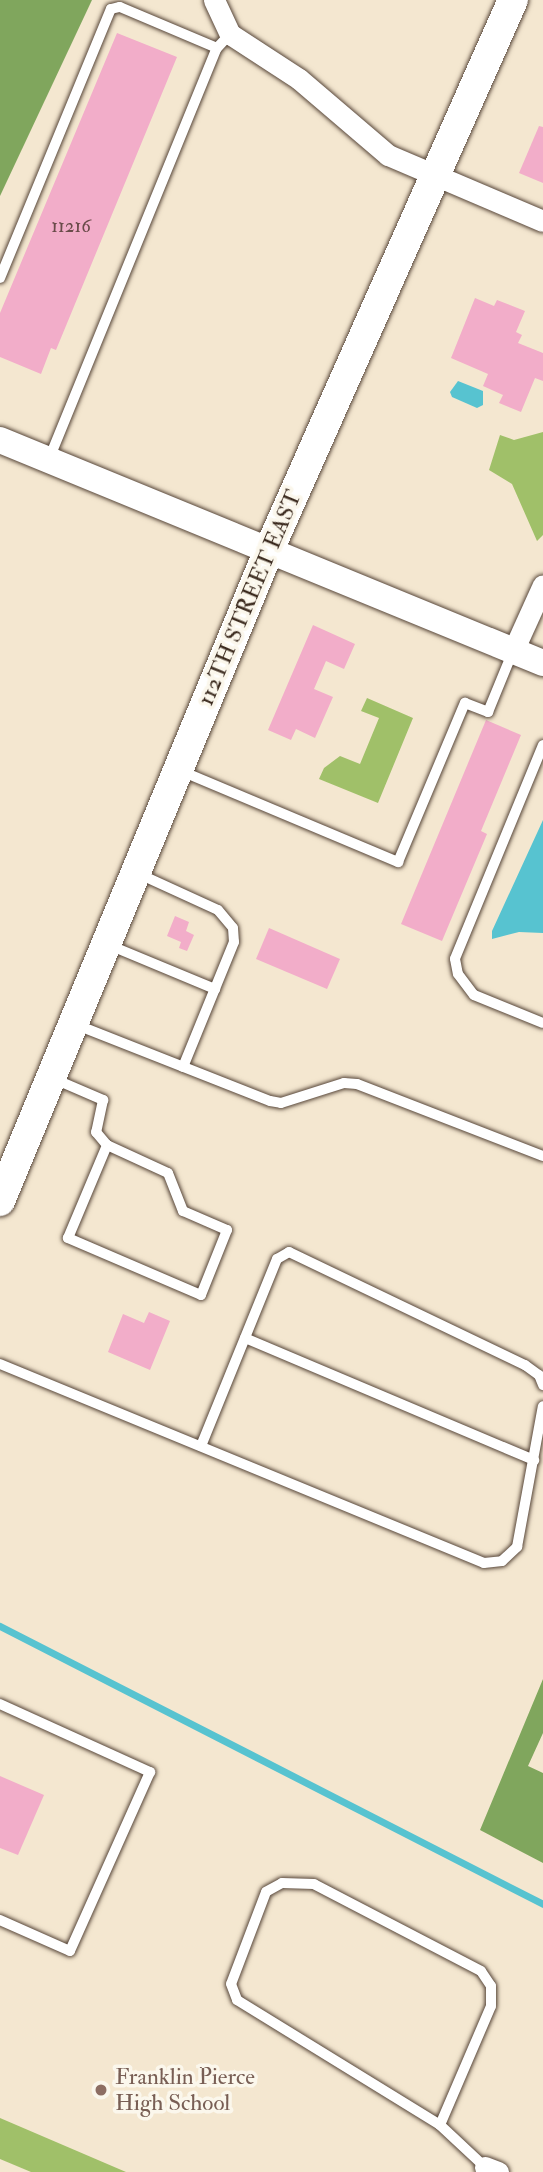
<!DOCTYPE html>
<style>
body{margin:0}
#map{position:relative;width:543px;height:2172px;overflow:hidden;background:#f4e7d0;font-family:"IM FELL Double Pica",serif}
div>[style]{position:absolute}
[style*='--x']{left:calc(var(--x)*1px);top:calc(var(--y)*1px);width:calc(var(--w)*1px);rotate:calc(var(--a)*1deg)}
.green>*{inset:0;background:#a0c069}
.forest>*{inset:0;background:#80a65d}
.water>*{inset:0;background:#57c3d0}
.stream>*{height:7px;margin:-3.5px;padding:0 3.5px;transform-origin:3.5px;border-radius:3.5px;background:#57c3d0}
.building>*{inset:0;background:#f2adc9}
.roads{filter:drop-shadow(0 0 2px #574639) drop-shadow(0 0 2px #574639)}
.service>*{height:10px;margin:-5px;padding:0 5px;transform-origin:5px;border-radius:5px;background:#fff}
.minor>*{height:21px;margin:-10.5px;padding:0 10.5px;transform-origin:10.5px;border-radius:10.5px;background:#fff}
.tertiary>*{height:26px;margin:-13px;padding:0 13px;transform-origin:13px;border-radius:13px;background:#fff}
.secondary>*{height:30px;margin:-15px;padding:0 15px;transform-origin:15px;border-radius:15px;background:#fff}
.dots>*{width:19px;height:19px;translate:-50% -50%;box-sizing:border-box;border:4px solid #fbf7ec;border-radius:50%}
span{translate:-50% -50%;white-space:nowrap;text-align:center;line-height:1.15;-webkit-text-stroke:7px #fbf7ec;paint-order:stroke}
.number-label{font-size:19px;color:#694b49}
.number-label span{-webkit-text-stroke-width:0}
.street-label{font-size:23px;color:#3b2a1e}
.education-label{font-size:23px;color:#785e54}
.left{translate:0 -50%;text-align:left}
</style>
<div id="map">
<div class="green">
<i style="clip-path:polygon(543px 432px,543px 535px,537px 541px,512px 484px,489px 470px,500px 435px,514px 440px)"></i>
<i style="clip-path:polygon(367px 698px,413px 718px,378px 803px,319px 779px,324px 768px,340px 756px,360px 764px,379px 718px,361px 711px)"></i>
<i style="clip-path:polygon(0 2118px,126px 2172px,31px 2172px,0 2159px)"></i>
</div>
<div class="forest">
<i style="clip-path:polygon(0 0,92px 0,0 196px)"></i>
<i style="clip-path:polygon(543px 1679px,543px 1733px,528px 1766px,543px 1773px,543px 1863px,480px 1830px)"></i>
</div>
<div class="water">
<i style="clip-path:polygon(458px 381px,483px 391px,483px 405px,477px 408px,452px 397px,450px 392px)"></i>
<i style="clip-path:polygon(543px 820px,543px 933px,519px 932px,492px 939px,492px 931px)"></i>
</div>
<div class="stream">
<i style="--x:0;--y:1626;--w:610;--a:27.11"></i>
</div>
<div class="building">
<i style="clip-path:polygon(117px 33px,177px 57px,56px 350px,51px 348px,41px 374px,0 357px,0 313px)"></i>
<i style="clip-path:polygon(539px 126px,543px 127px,543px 183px,519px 173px)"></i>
<i style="clip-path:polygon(475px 298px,494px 306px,497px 300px,525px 311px,516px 332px,522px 335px,518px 343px,543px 353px,543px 381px,535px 378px,521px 412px,499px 403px,503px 395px,483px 386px,488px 374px,451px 358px)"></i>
<i style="clip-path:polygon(313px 625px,355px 644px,344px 669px,326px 661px,314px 689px,333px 697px,315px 738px,296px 729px,291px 740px,268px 730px)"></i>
<i style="clip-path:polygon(486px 720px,521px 735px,481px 831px,487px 834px,442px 941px,401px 924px)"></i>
<i style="clip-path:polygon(175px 916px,189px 922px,186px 931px,194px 935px,187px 951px,179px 948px,181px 942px,167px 936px)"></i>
<i style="clip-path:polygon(269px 928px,340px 959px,327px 989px,256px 959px)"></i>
<i style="clip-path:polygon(149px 1312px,170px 1321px,150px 1370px,108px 1352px,123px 1314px,144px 1323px)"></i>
<i style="clip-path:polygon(0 1776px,44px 1795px,18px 1855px,0 1848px)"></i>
</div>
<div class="roads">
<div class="service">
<i style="--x:0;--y:278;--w:291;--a:-67.6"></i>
<i style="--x:111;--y:9;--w:9;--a:-13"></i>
<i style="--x:120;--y:7;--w:105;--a:22.9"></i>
<i style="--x:49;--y:459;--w:444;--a:-67.8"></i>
<i style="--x:217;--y:48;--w:19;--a:-47"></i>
<i style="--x:543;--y:745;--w:231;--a:112.4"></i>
<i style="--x:455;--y:959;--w:15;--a:79"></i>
<i style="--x:458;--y:974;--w:26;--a:53"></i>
<i style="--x:474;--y:995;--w:74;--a:22.1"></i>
<i style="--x:179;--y:770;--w:238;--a:22.8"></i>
<i style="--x:398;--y:862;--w:173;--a:-67.2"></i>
<i style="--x:465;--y:703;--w:25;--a:21"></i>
<i style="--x:488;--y:712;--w:66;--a:-67.7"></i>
<i style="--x:137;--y:873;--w:89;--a:24.6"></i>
<i style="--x:218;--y:910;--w:23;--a:50"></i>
<i style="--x:233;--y:928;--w:14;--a:86"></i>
<i style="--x:234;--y:942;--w:135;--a:112.2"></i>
<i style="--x:109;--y:945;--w:115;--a:22.5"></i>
<i style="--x:77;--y:1025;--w:207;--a:21.5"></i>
<i style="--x:270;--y:1101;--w:11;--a:10"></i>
<i style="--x:281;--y:1103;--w:66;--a:-17.6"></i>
<i style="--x:344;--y:1083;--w:13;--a:4"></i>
<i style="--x:357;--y:1084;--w:199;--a:21.2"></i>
<i style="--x:52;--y:1078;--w:56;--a:23.3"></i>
<i style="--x:103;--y:1100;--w:33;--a:102"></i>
<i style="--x:96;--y:1132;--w:17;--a:50"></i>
<i style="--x:107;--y:1145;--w:67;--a:24.7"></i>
<i style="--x:168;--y:1173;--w:41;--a:68.5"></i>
<i style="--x:183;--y:1211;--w:48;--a:23.4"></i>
<i style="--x:227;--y:1230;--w:70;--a:111.8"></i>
<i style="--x:201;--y:1295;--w:145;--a:-156.8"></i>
<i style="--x:68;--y:1238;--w:101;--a:-67.2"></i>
<i style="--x:245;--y:1338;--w:314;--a:22.9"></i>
<i style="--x:0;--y:1364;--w:523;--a:22.35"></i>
<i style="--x:484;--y:1563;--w:18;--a:-6"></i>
<i style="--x:502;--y:1561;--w:21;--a:-43"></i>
<i style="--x:517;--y:1547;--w:143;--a:-79.6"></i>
<i style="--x:201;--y:1446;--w:202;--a:-67.9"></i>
<i style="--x:277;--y:1259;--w:14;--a:-30"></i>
<i style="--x:289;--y:1252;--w:262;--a:25.6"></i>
<i style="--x:525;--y:1365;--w:17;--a:36"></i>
<i style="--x:539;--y:1375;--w:11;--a:68"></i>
<i style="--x:0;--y:1704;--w:165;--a:24.4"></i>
<i style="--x:150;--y:1772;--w:196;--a:114.1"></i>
<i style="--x:70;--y:1951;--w:77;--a:-156.1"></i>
<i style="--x:440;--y:2125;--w:129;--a:-66.8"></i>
<i style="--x:491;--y:2006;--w:20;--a:-90"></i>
<i style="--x:491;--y:1986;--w:18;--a:-124"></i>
<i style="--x:481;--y:1971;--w:188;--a:-152.5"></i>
<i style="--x:314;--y:1884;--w:32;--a:-178"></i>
<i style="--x:282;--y:1883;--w:18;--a:151"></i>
<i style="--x:266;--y:1892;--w:98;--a:110.8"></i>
<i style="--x:231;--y:1984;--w:17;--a:69"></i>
<i style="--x:237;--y:2000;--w:238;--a:31.6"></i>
<i style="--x:440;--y:2125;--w:62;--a:43"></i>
</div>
<div class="minor">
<i style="--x:214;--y:0;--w:38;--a:65"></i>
<i style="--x:230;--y:34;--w:82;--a:33.1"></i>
<i style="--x:299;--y:79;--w:117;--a:40.5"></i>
<i style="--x:388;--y:155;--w:168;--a:23.1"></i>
<i style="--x:513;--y:651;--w:72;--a:-65.6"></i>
<i style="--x:485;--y:2167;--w:14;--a:21"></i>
</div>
<div class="tertiary">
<i style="--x:0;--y:440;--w:587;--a:22.33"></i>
</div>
<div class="secondary">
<i style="--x:0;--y:1201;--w:704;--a:-67.55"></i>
<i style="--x:269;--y:550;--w:602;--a:-66.08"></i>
</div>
</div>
<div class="dots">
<i style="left:101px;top:2090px;background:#8d6e63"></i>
</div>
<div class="number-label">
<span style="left:71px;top:227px">11216</span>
</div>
<div class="street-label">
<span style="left:250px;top:598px;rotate:-67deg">112TH STREET EAST</span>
</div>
<div class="education-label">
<span class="left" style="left:115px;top:2090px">Franklin Pierce<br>High School</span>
</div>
</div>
